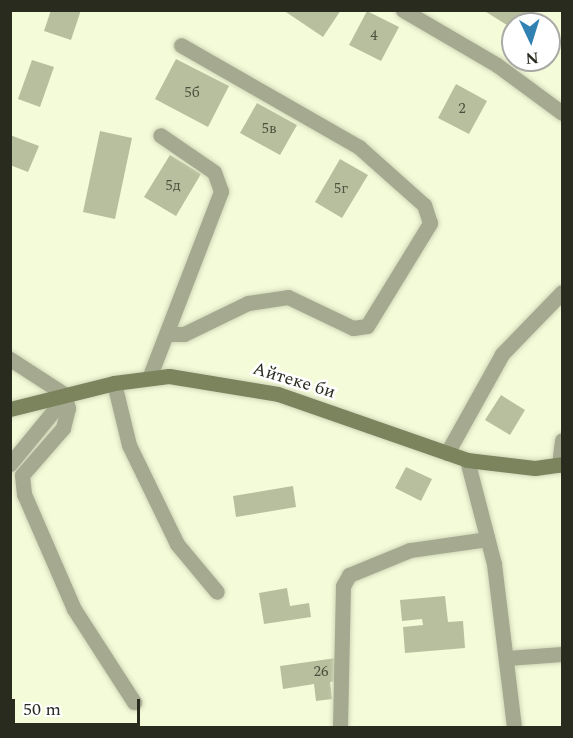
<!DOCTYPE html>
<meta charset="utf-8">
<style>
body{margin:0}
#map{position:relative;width:573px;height:738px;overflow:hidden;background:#f4fbd9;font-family:Spectral,serif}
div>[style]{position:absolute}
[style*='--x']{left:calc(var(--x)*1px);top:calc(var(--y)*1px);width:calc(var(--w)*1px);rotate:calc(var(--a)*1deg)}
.building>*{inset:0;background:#b8bf9e}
.roads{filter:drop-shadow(0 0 2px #cfd6b7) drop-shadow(0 0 2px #cfd6b7)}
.street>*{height:15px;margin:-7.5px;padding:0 7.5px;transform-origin:7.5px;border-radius:7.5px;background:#a4a990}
.secondary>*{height:15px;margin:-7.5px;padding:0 7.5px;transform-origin:7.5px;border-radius:7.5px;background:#7c845e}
span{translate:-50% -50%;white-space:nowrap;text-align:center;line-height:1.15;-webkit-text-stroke:5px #fff;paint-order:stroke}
.number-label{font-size:15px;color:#4c503e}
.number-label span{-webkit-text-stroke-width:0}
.street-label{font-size:18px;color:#282b1e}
.frame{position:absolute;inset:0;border:12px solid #282b1e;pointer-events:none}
.north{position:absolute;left:501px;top:12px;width:60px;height:60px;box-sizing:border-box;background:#fff;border:2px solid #a9aaa5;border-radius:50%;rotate:176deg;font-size:16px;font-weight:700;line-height:24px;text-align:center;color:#282b1e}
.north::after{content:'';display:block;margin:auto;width:21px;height:27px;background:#3181b2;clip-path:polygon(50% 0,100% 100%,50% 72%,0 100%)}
.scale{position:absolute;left:12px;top:699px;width:128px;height:27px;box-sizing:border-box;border:3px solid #282b1e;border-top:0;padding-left:8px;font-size:18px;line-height:21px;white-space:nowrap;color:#282b1e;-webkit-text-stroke:4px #fff;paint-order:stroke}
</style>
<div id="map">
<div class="building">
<i style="clip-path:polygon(51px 10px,81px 10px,71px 40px,44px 31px)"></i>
<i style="clip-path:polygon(283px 10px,341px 10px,323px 37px)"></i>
<i style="clip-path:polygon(483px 10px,531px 10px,545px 19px,541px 24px,513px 24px,513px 29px)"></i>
<i style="clip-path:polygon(367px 11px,399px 27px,381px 61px,349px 45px)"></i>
<i style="clip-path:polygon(176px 59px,229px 86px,208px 127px,155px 99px)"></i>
<i style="clip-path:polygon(32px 60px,54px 67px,40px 107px,18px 99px)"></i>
<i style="clip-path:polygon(456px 84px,487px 101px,469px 134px,438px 118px)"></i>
<i style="clip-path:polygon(257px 103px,297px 125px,280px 155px,240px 133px)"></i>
<i style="clip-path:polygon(100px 131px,132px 138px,115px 219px,83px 212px)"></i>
<i style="clip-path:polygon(10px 135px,39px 146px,28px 172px,10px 165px)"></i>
<i style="clip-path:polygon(170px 155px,201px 174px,176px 216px,144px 197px)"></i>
<i style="clip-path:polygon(340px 159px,368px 175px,342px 218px,315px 202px)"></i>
<i style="clip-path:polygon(501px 395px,525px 410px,510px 435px,485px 420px)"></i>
<i style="clip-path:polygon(406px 467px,432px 479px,421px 501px,395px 488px)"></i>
<i style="clip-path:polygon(293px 486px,296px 507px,236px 517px,233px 496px)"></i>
<i style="clip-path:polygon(287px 588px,290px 606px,309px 603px,311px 617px,264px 624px,259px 593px)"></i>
<i style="clip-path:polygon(445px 596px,448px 622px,463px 621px,465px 648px,405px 653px,403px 627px,423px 625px,422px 619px,402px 621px,400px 600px)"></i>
<i style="clip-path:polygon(336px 658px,338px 681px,330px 682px,332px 699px,316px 701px,314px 684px,283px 689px,280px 666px)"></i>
</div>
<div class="roads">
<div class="street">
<i style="--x:403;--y:10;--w:109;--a:30.3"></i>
<i style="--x:497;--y:65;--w:81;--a:36.4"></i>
<i style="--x:167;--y:334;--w:17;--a:0"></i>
<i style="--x:184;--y:334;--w:71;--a:-25.8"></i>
<i style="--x:248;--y:303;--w:40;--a:-8.5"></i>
<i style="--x:288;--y:297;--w:72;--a:25.5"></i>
<i style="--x:353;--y:328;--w:14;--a:-8"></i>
<i style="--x:367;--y:326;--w:121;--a:-58.5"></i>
<i style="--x:430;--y:223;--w:19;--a:-108"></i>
<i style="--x:424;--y:205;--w:87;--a:-138.3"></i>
<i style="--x:359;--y:147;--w:205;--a:-150.2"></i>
<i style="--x:10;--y:359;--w:64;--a:32.9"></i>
<i style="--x:64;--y:394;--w:15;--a:74"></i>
<i style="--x:68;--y:408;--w:21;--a:104"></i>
<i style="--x:63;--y:428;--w:62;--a:131.1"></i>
<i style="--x:22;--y:475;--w:19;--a:84"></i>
<i style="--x:24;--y:494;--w:125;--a:66.5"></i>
<i style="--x:74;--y:609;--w:111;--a:57.2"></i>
<i style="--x:149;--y:378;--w:200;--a:-68.9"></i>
<i style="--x:221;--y:191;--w:20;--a:-110"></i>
<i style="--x:214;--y:172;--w:65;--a:-145.6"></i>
<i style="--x:114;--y:383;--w:64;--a:76.4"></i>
<i style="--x:129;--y:445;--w:110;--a:64.1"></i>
<i style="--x:177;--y:544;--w:62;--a:50.2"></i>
<i style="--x:447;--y:453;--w:113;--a:-60.9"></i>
<i style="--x:502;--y:354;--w:86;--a:-45.9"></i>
<i style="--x:467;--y:460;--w:107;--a:75.4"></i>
<i style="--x:494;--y:564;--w:165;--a:83"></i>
<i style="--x:10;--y:464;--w:85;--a:-50.7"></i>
<i style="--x:559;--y:465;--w:25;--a:-83"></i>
<i style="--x:507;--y:658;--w:55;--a:-4.2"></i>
<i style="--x:340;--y:728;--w:142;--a:-88.8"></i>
<i style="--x:343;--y:586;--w:13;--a:-61"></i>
<i style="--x:349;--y:575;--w:66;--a:-22.3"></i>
<i style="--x:410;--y:550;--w:78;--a:-8.1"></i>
</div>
<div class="secondary">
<i style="--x:10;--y:409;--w:107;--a:-14"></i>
<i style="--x:114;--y:383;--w:55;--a:-7.3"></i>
<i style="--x:169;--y:376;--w:110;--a:9.4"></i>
<i style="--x:278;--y:394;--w:200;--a:19.2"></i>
<i style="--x:467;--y:460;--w:68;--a:6.7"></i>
<i style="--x:535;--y:468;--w:27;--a:-8"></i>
</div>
</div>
<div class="number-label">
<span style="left:374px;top:36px">4</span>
<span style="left:192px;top:93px">5б</span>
<span style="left:462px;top:109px">2</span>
<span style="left:269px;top:129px">5в</span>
<span style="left:173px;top:186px">5д</span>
<span style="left:341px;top:189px">5г</span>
<span style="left:321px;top:672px">26</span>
</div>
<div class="street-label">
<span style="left:294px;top:381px;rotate:17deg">Айтеке би</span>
</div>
<div class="frame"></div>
<div class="north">N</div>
<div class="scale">50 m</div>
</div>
